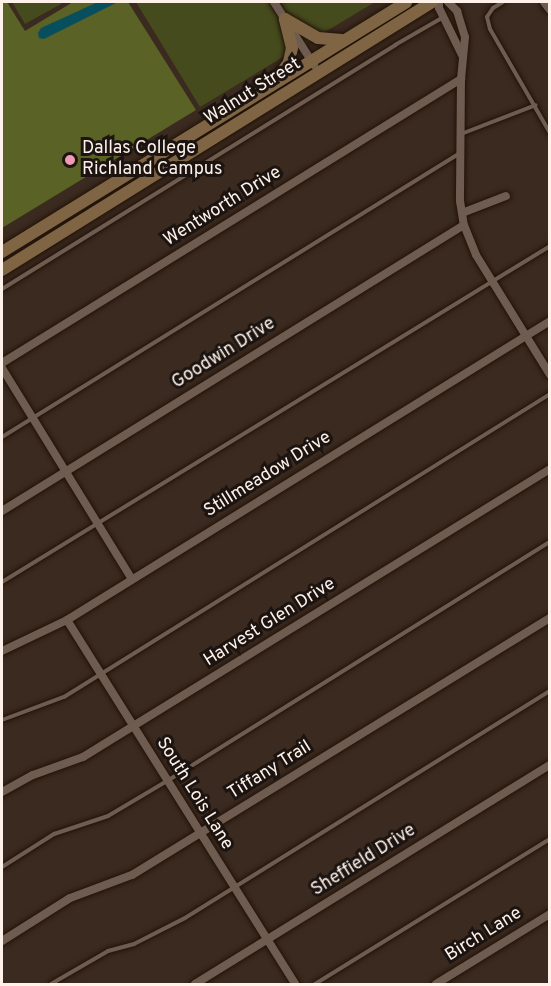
<!DOCTYPE html>
<style>
body{margin:0}
#map{position:relative;width:551px;height:986px;overflow:hidden;background:#3b2a1f;font-family:Overpass,sans-serif}
div>[style]{position:absolute}
[style*='--x']{left:calc(var(--x)*1px);top:calc(var(--y)*1px);width:calc(var(--w)*1px);rotate:calc(var(--a)*1deg)}
.green>*{inset:0;background:#454b1d}
.forest>*{inset:0;background:#5a6226}
.water>*{inset:0;background:#084f5d}
.roads{filter:drop-shadow(0 0 2px #211208) drop-shadow(0 0 2px #211208)}
.service>*{height:4px;margin:-2px;padding:0 2px;transform-origin:2px;border-radius:2px;background:#6f5c50}
.minor>*{height:8px;margin:-4px;padding:0 4px;transform-origin:4px;border-radius:4px;background:#6f5c50}
.secondary>*{height:12px;margin:-6px;padding:0 6px;transform-origin:6px;border-radius:6px;background:#7f6544}
.dots>*{width:16px;height:16px;translate:-50% -50%;box-sizing:border-box;border:3px solid #1c1410;border-radius:50%}
span{translate:-50% -50%;white-space:nowrap;text-align:center;line-height:1.15;-webkit-text-stroke:6px #1c1410;paint-order:stroke}
.street-label{font-size:18px;color:#fdf1ea}
.poi-label{font-size:18px;color:#fdf1ea}
.left{translate:0 -50%;text-align:left}
.frame{position:absolute;inset:0;border:3px solid #fdf1ea;pointer-events:none}
</style>
<div id="map">
<div class="green">
<i style="clip-path:polygon(12px 2px,60px 2px,61px 4px,25px 24px)"></i>
<i style="clip-path:polygon(136px 2px,375px 2px,200px 107px)"></i>
</div>
<div class="forest">
<i style="clip-path:polygon(2px 2px,7px 2px,25px 31px,73px 2px,128px 2px,196px 110px,2px 228px)"></i>
</div>
<div class="water">
<i style="clip-path:polygon(98px 2px,118px 2px,44px 39px,39px 38px,38px 33px,41px 28px)"></i>
</div>
<div class="roads">
<div class="service">
<i style="--x:503;--y:2;--w:12;--a:149"></i>
<i style="--x:493;--y:8;--w:11;--a:124"></i>
<i style="--x:487;--y:17;--w:12;--a:76"></i>
<i style="--x:490;--y:29;--w:120;--a:60"></i>
<i style="--x:461;--y:134;--w:80;--a:-21.1"></i>
<i style="--x:2;--y:289;--w:463;--a:-31.8"></i>
<i style="--x:395;--y:45;--w:54;--a:-29.9"></i>
<i style="--x:2;--y:437;--w:539;--a:-31.8"></i>
<i style="--x:2;--y:582;--w:643;--a:-31.51"></i>
<i style="--x:2;--y:720;--w:66;--a:-20.4"></i>
<i style="--x:64;--y:697;--w:573;--a:-31.94"></i>
<i style="--x:2;--y:867;--w:62;--a:-32.4"></i>
<i style="--x:54;--y:834;--w:57;--a:-18.4"></i>
<i style="--x:108;--y:816;--w:69;--a:-30.7"></i>
<i style="--x:167;--y:781;--w:451;--a:-32"></i>
<i style="--x:51;--y:984;--w:66;--a:-30.1"></i>
<i style="--x:108;--y:951;--w:27;--a:-15"></i>
<i style="--x:134;--y:944;--w:57;--a:-27"></i>
<i style="--x:185;--y:918;--w:430;--a:-31.9"></i>
<i style="--x:315;--y:984;--w:276;--a:-31.7"></i>
</div>
<div class="minor">
<i style="--x:274;--y:2;--w:75;--a:57.6"></i>
<i style="--x:439;--y:2;--w:6;--a:90"></i>
<i style="--x:439;--y:8;--w:52;--a:63.9"></i>
<i style="--x:448;--y:2;--w:13;--a:45"></i>
<i style="--x:457;--y:11;--w:27;--a:73"></i>
<i style="--x:465;--y:37;--w:42;--a:95.4"></i>
<i style="--x:461;--y:79;--w:122;--a:90.5"></i>
<i style="--x:460;--y:201;--w:24;--a:81"></i>
<i style="--x:464;--y:225;--w:32;--a:68"></i>
<i style="--x:476;--y:255;--w:141;--a:58.3"></i>
<i style="--x:544;--y:2;--w:10;--a:53"></i>
<i style="--x:462;--y:213;--w:47;--a:-21.1"></i>
<i style="--x:2;--y:363;--w:540;--a:-31.75"></i>
<i style="--x:2;--y:368;--w:248;--a:58.4"></i>
<i style="--x:2;--y:511;--w:543;--a:-31.76"></i>
<i style="--x:67;--y:620;--w:430;--a:57.9"></i>
<i style="--x:2;--y:651;--w:72;--a:-25.5"></i>
<i style="--x:67;--y:620;--w:568;--a:-31.76"></i>
<i style="--x:2;--y:792;--w:35;--a:-29"></i>
<i style="--x:33;--y:775;--w:53;--a:-19.8"></i>
<i style="--x:83;--y:757;--w:549;--a:-31.66"></i>
<i style="--x:2;--y:941;--w:80;--a:-32.3"></i>
<i style="--x:70;--y:898;--w:66;--a:-20.4"></i>
<i style="--x:132;--y:875;--w:491;--a:-31.6"></i>
<i style="--x:195;--y:984;--w:417;--a:-31.7"></i>
<i style="--x:436;--y:984;--w:134;--a:-31.6"></i>
</div>
<div class="secondary">
<i style="--x:285;--y:19;--w:38;--a:30"></i>
<i style="--x:318;--y:38;--w:24;--a:5"></i>
<i style="--x:279;--y:76;--w:17;--a:-54"></i>
<i style="--x:289;--y:62;--w:14;--a:-78"></i>
<i style="--x:292;--y:48;--w:30;--a:-104"></i>
<i style="--x:2;--y:252;--w:475;--a:-31.7"></i>
<i style="--x:2;--y:270;--w:507;--a:-31.93"></i>
</div>
</div>
<div class="dots">
<i style="left:70px;top:160px;background:#f19ab4"></i>
</div>
<div class="street-label">
<span style="left:253px;top:92px;rotate:-32deg">Walnut Street</span>
<span style="left:223px;top:207px;rotate:-32deg">Wentworth Drive</span>
<span style="left:224px;top:354px;rotate:-32deg">Goodwin Drive</span>
<span style="left:268px;top:475px;rotate:-32deg">Stillmeadow Drive</span>
<span style="left:270px;top:623px;rotate:-32deg">Harvest Glen Drive</span>
<span style="left:270px;top:771px;rotate:-32deg">Tiffany Trail</span>
<span style="left:194px;top:794px;rotate:58deg">South Lois Lane</span>
<span style="left:364px;top:861px;rotate:-32deg">Sheffield Drive</span>
<span style="left:484px;top:935px;rotate:-32deg">Birch Lane</span>
</div>
<div class="poi-label">
<span class="left" style="left:82px;top:160px">Dallas College<br>Richland Campus</span>
</div>
<div class="frame"></div>
</div>
